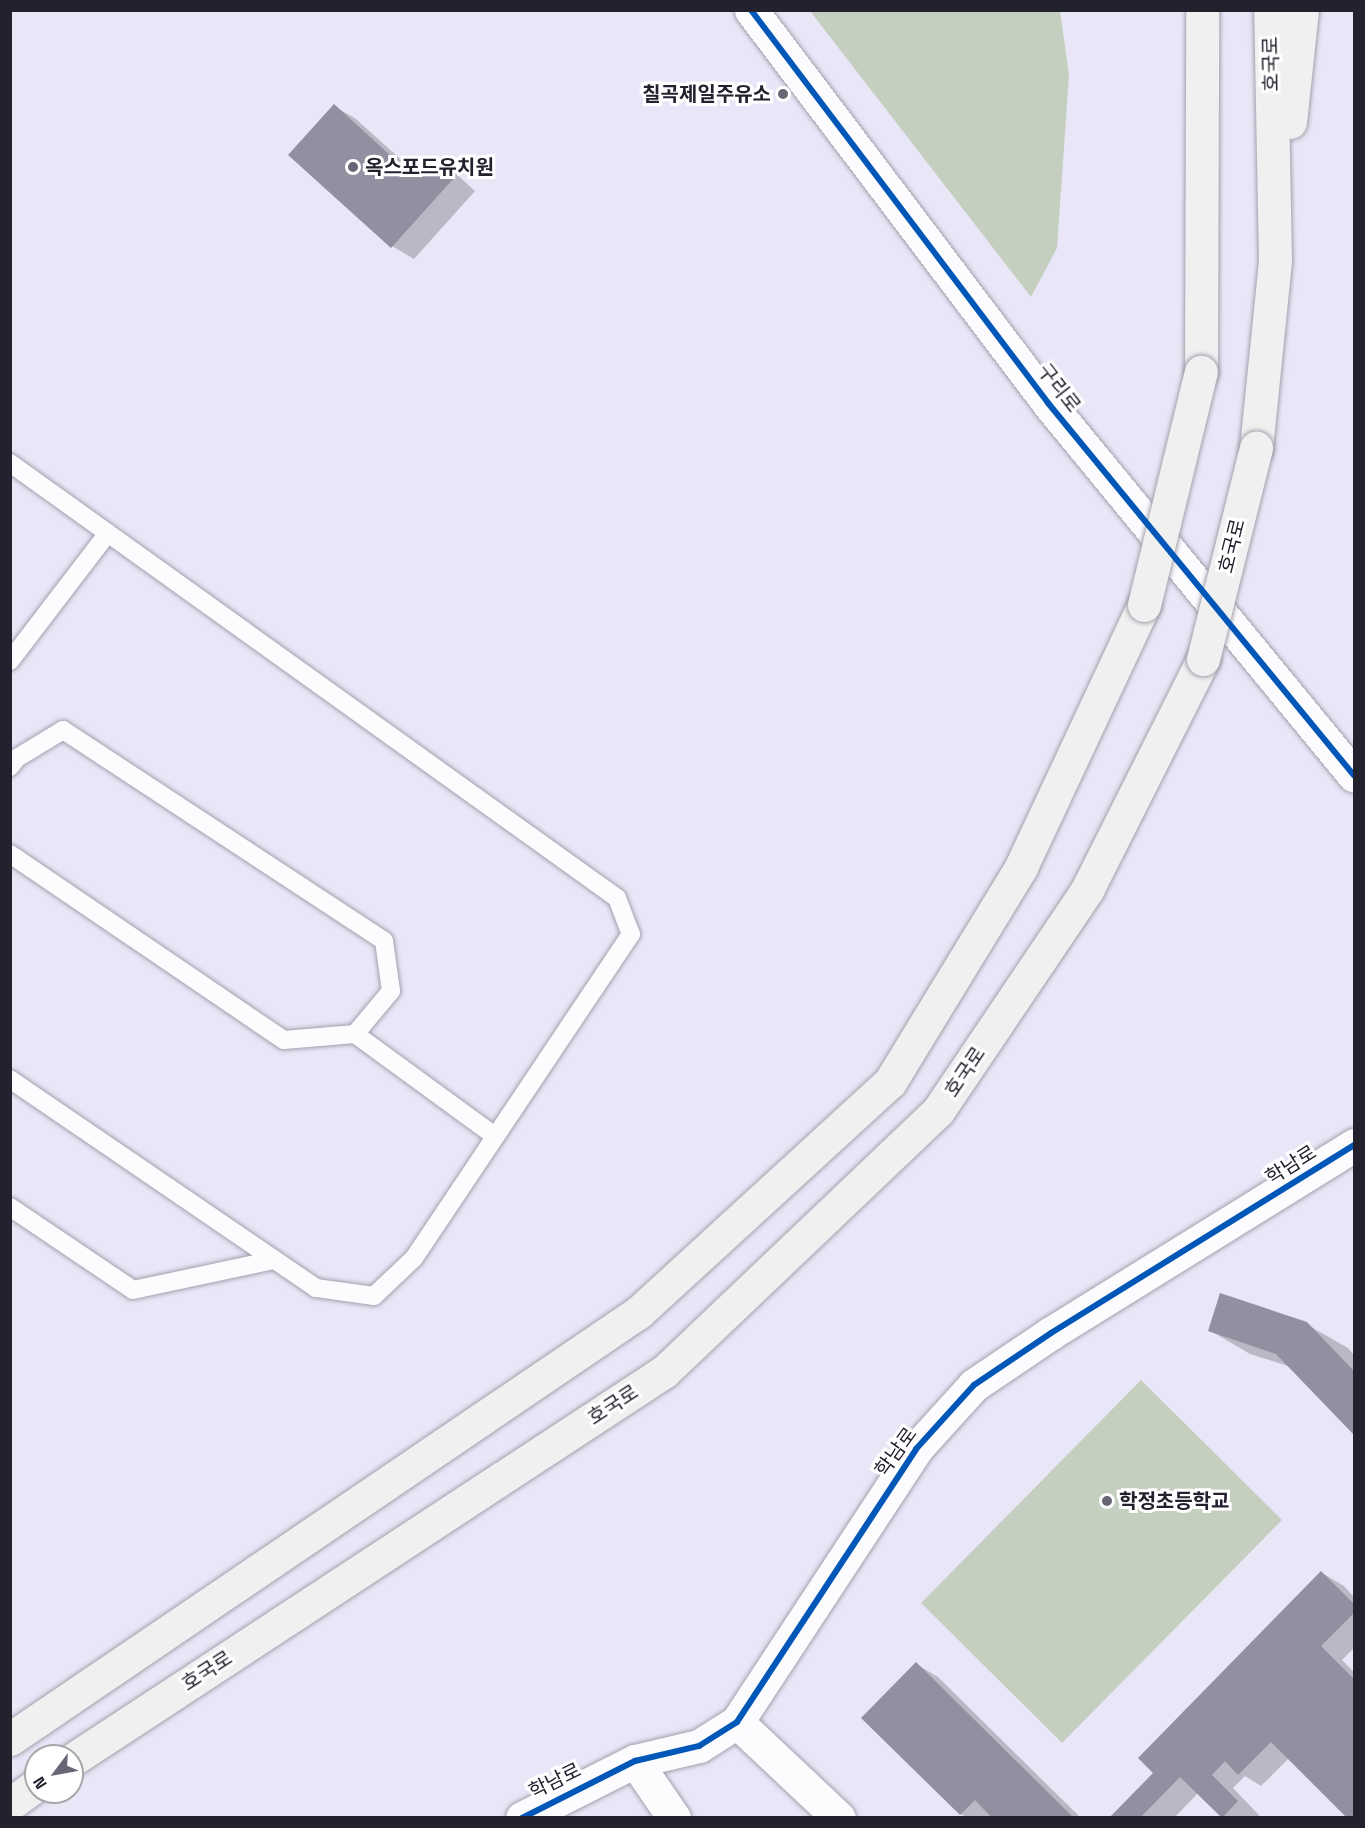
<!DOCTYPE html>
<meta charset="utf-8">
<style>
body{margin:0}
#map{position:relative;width:1365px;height:1828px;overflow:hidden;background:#e9e7f7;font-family:"Space Grotesk","Noto Sans KR",sans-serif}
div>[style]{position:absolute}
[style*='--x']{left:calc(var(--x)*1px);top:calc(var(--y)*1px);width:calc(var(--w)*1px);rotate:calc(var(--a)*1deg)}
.green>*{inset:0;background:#c5cfbf}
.shadow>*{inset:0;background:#0003}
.building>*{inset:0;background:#928fa0}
.roads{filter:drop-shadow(0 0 2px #a3a1ae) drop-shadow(0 0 2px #a3a1ae)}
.service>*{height:18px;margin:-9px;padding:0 9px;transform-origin:9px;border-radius:9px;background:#fcfbfe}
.minor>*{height:33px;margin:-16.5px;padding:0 16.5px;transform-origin:16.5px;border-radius:16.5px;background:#fcfbfe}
.tertiary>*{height:33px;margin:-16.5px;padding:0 16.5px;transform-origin:16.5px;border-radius:16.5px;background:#fcfbfe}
.secondary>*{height:33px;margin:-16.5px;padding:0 16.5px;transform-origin:16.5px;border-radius:16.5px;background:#eff0ef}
.bridges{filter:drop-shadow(0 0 2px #a3a1ae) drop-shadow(0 0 2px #a3a1ae)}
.secondary-bridge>*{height:33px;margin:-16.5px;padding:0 16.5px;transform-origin:16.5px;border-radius:16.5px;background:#eff0ef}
.cycleway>*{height:6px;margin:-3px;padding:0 3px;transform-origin:3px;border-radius:3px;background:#0057b8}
.dots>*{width:16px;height:16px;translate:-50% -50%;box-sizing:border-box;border:3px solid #fff;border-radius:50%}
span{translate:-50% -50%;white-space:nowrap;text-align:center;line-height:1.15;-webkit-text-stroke:6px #fff;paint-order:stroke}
.street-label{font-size:20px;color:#23212e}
.poi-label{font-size:20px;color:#23212e;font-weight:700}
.right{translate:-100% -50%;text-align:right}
.left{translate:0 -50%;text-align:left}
.frame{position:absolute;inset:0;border:12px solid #23212e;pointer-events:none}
.north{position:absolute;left:24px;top:1744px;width:60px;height:60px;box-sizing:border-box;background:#fff;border:2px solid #a7a6ab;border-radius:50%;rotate:238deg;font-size:16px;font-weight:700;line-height:24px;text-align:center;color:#23212e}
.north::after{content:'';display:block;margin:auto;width:21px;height:27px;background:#686674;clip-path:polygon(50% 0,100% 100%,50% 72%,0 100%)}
</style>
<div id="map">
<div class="green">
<i style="clip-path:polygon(810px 11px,1060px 11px,1069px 75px,1057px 248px,1031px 297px)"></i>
<i style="clip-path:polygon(1141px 1380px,1282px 1520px,1062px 1743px,921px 1603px)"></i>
</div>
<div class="shadow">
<i style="clip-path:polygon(334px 106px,356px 119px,418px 175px,432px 159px,454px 172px,475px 191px,414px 259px,392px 246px)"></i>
<i style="clip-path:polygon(1306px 1324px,1348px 1348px,1354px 1355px,1354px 1433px,1291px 1367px,1250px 1354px,1209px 1330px)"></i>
<i style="clip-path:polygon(1322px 1573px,1344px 1586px,1354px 1597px,1354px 1648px,1342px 1660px,1354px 1672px,1354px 1818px,1349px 1818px,1289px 1758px,1261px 1786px,1245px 1776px,1233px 1788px,1259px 1815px,1257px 1818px,1223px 1818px,1198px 1793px,1174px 1818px,1111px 1818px,1155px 1772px)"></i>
<i style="clip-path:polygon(916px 1664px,938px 1677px,1081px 1818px,967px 1818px,961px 1814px)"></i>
</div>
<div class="building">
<i style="clip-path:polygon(334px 104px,414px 177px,431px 158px,454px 178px,391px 248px,288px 155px)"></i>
<i style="clip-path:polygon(1220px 1293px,1307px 1322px,1354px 1371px,1354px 1435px,1276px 1354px,1208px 1331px)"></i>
<i style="clip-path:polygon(1321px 1571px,1354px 1604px,1354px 1613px,1321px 1646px,1354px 1679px,1354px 1818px,1347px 1818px,1271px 1742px,1238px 1775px,1225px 1761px,1212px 1775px,1238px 1801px,1222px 1818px,1180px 1777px,1140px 1818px,1109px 1818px,1153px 1773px,1138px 1758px)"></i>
<i style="clip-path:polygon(916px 1662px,1074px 1818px,992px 1818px,975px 1800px,960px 1815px,861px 1718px)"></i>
</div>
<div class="roads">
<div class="service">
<i style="--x:10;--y:463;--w:747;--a:35.63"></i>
<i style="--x:617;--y:898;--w:39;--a:69"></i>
<i style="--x:631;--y:934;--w:390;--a:123.8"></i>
<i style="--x:414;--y:1258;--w:55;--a:136.5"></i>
<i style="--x:374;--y:1296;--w:59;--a:-172.1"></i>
<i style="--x:316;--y:1288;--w:371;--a:-145.7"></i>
<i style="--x:10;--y:661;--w:161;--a:-52.6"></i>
<i style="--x:10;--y:767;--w:11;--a:-52"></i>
<i style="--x:17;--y:758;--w:54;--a:-31.3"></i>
<i style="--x:63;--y:730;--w:384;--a:33.3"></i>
<i style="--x:384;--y:941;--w:50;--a:82"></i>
<i style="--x:391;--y:991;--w:56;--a:129.9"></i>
<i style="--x:10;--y:854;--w:331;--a:34.2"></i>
<i style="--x:284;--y:1040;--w:71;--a:-4.8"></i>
<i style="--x:355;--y:1034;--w:173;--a:36.1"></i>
<i style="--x:10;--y:1207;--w:148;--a:34"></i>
<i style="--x:133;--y:1290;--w:144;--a:-12"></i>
</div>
<div class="minor">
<i style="--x:737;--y:1722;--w:140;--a:43.3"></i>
<i style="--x:635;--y:1761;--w:69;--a:55.6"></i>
<i style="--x:522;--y:1818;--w:127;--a:-26.8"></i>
<i style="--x:635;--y:1761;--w:66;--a:-13.2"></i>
<i style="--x:699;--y:1746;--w:45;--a:-32.3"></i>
<i style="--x:737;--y:1722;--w:326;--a:-56.7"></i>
<i style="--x:916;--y:1449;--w:86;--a:-47.8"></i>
<i style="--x:974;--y:1385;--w:93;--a:-34"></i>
<i style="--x:1051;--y:1333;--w:357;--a:-31.8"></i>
</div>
<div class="tertiary">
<i style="--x:751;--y:10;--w:493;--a:52.9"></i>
<i style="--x:1048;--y:403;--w:482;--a:50.6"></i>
</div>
<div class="secondary">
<i style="--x:1290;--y:122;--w:113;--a:-83.9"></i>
<i style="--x:1201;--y:372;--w:362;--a:-89.8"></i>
<i style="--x:1256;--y:448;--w:188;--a:-84.2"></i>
<i style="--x:1275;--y:261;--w:251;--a:-91.1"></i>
<i style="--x:10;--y:1739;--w:760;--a:-34.17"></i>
<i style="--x:639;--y:1312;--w:340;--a:-42.5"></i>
<i style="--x:890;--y:1082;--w:252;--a:-58.6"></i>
<i style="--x:1021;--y:867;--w:289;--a:-64.9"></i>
<i style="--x:72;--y:1760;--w:709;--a:-33.26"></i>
<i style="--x:665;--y:1371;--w:377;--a:-43.6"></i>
<i style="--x:938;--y:1111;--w:267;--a:-56"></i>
<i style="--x:1087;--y:890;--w:258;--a:-63.3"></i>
<i style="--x:10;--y:1804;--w:32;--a:-36"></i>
</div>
</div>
<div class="bridges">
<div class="secondary-bridge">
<i style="--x:1144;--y:605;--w:240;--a:-76.3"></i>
<i style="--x:1203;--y:659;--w:218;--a:-75.9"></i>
</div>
</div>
<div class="cycleway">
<i style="--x:751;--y:10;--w:493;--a:52.9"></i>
<i style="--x:1048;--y:403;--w:482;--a:50.6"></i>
<i style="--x:522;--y:1818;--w:127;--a:-26.8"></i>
<i style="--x:635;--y:1761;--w:66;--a:-13.2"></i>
<i style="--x:699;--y:1746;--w:45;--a:-32.3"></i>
<i style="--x:737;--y:1722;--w:326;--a:-56.7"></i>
<i style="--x:916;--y:1449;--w:86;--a:-47.8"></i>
<i style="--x:974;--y:1385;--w:93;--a:-34"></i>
<i style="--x:1051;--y:1333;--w:357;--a:-31.8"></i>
</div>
<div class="dots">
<i style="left:783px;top:94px;background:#686674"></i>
<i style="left:353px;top:167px;background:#686674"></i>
<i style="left:1107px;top:1501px;background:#686674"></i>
</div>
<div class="street-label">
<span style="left:1271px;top:64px;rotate:-91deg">호국로</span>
<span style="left:1059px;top:388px;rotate:52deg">구리로</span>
<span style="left:1232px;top:546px;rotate:-76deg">호국로</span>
<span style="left:965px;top:1072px;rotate:-56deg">호국로</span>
<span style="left:1291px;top:1165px;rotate:-32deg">학남로</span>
<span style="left:613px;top:1405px;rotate:-33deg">호국로</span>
<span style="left:896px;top:1452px;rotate:-54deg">학남로</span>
<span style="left:207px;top:1671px;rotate:-33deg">호국로</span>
<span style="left:555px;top:1781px;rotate:-26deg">학남로</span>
</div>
<div class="poi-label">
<span class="right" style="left:771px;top:94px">칠곡제일주유소</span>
<span class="left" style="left:365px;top:167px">옥스포드유치원</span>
<span class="left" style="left:1119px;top:1501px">학정초등학교</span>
</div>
<div class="frame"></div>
<div class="north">N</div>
</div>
